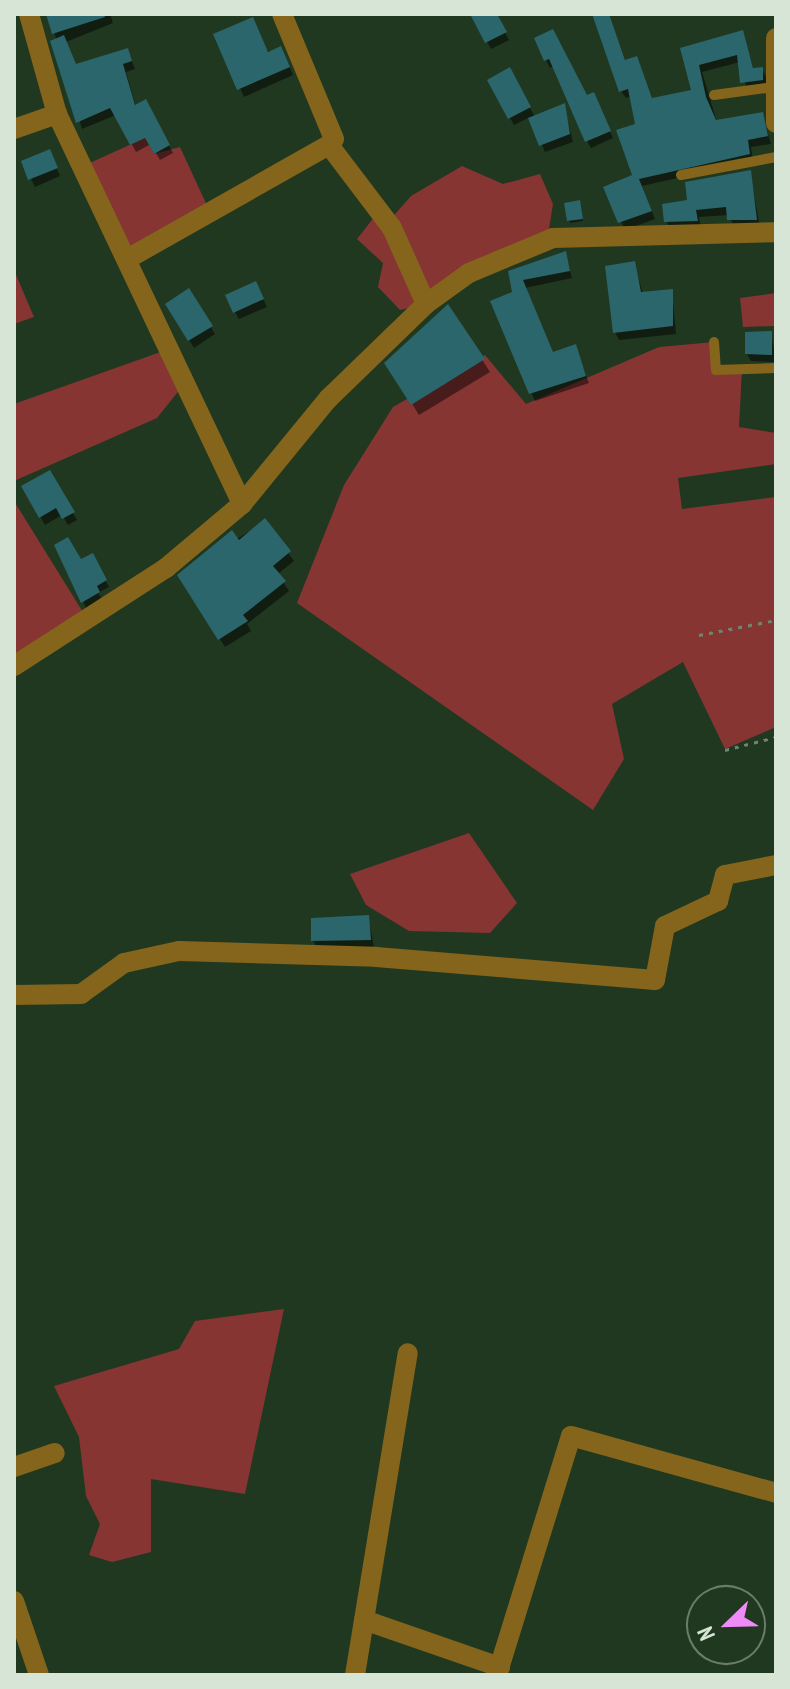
<!DOCTYPE html>
<style>
body{margin:0}
#map{position:relative;width:790px;height:1689px;overflow:hidden;background:#203820;font-family:"PT Sans Narrow",sans-serif}
div>[style]{position:absolute}
[style*='--x']{left:calc(var(--x)*1px);top:calc(var(--y)*1px);width:calc(var(--w)*1px);rotate:calc(var(--a)*1deg)}
.green>*{inset:0;background:#863533}
.shadow>*{inset:0;background:#0007}
.building>*{inset:0;background:#2a666c}
.path>*{height:3px;margin-top:-1.5px;transform-origin:0;background:repeating-linear-gradient(90deg,#718470 0 4px,transparent 0 10px)}
.service>*{height:10px;margin:-5px;padding:0 5px;transform-origin:5px;border-radius:5px;background:#84651b}
.minor>*{height:20px;margin:-10px;padding:0 10px;transform-origin:10px;border-radius:10px;background:#84651b}
span{translate:-50% -50%;white-space:nowrap;text-align:center;line-height:1.15;-webkit-text-stroke:7px #203820;paint-order:stroke}
.frame{position:absolute;inset:0;border:16px solid #d7e5d6;pointer-events:none}
.north{position:absolute;left:686px;top:1585px;width:80px;height:80px;box-sizing:border-box;background:#203820;border:2px solid #697d69;border-radius:50%;rotate:247deg;font-size:22px;font-weight:700;line-height:32px;text-align:center;color:#d7e5d6}
.north::after{content:'';display:block;margin:auto;width:28px;height:36px;background:#ef8bf7;clip-path:polygon(50% 0,100% 100%,50% 72%,0 100%)}
</style>
<div id="map">
<div class="green">
<i style="clip-path:polygon(145px 138px,154px 154px,180px 147px,210px 212px,135px 255px,83px 166px)"></i>
<i style="clip-path:polygon(462px 166px,503px 184px,540px 174px,553px 204px,547px 241px,426px 304px,400px 310px,378px 287px,383px 263px,357px 239px,375px 216px,388px 222px,411px 196px)"></i>
<i style="clip-path:polygon(14px 270px,34px 317px,14px 324px)"></i>
<i style="clip-path:polygon(776px 293px,776px 326px,743px 327px,740px 298px)"></i>
<i style="clip-path:polygon(714px 342px,716px 370px,742px 369px,739px 427px,776px 433px,776px 464px,678px 478px,682px 509px,776px 497px,776px 727px,725px 749px,683px 662px,612px 704px,624px 759px,593px 810px,297px 603px,344px 485px,393px 407px,485px 355px,526px 404px,659px 347px)"></i>
<i style="clip-path:polygon(169px 349px,185px 383px,157px 418px,14px 481px,14px 404px)"></i>
<i style="clip-path:polygon(14px 501px,86px 617px,14px 666px)"></i>
<i style="clip-path:polygon(469px 833px,517px 903px,490px 933px,409px 931px,366px 905px,350px 874px)"></i>
<i style="clip-path:polygon(284px 1309px,245px 1494px,151px 1479px,151px 1552px,112px 1562px,89px 1555px,100px 1524px,86px 1496px,79px 1437px,54px 1386px,179px 1349px,195px 1321px)"></i>
</div>
<div class="shadow">
<i style="clip-path:polygon(49px 14px,110px 14px,113px 23px,66px 42px,76px 66px,127px 50px,135px 69px,126px 72px,136px 107px,145px 102px,173px 153px,160px 160px,151px 144px,136px 152px,116px 115px,82px 129px)"></i>
<i style="clip-path:polygon(495px 14px,509px 40px,491px 49px,473px 16px)"></i>
<i style="clip-path:polygon(594px 14px,608px 14px,626px 62px,640px 66px,653px 100px,694px 91px,682px 49px,742px 32px,754px 70px,762px 69px,766px 77px,766px 88px,747px 90px,740px 62px,702px 72px,717px 122px,762px 114px,771px 144px,751px 147px,753px 161px,642px 186px,655px 219px,625px 230px,606px 188px,634px 177px,637px 125px,632px 96px,626px 98px,621px 91px)"></i>
<i style="clip-path:polygon(552px 32px,586px 97px,597px 102px,613px 138px,591px 148px,587px 141px,554px 66px,550px 68px,546px 60px)"></i>
<i style="clip-path:polygon(216px 35px,285px 56px,293px 75px,244px 97px)"></i>
<i style="clip-path:polygon(509px 70px,535px 117px,564px 106px,573px 142px,545px 152px,530px 117px,514px 125px,489px 81px)"></i>
<i style="clip-path:polygon(53px 159px,60px 176px,35px 187px,23px 162px)"></i>
<i style="clip-path:polygon(750px 172px,760px 227px,734px 227px,729px 215px,699px 217px,701px 228px,671px 229px,666px 221px,689px 202px)"></i>
<i style="clip-path:polygon(581px 206px,583px 221px,570px 223px,569px 220px)"></i>
<i style="clip-path:polygon(565px 253px,572px 278px,525px 288px,553px 354px,575px 347px,589px 383px,535px 401px,493px 303px,515px 294px,510px 272px)"></i>
<i style="clip-path:polygon(634px 263px,643px 294px,672px 291px,676px 334px,619px 340px,615px 332px)"></i>
<i style="clip-path:polygon(189px 291px,215px 334px,194px 348px,167px 305px)"></i>
<i style="clip-path:polygon(259px 291px,267px 307px,239px 319px,235px 312px)"></i>
<i style="clip-path:polygon(448px 307px,490px 372px,419px 415px,387px 363px)"></i>
<i style="clip-path:polygon(771px 333px,776px 362px,751px 361px,747px 354px)"></i>
<i style="clip-path:polygon(50px 472px,77px 520px,68px 525px,62px 515px,45px 525px,24px 487px)"></i>
<i style="clip-path:polygon(265px 521px,294px 561px,278px 574px,289px 591px,247px 624px,251px 631px,225px 647px,180px 576px)"></i>
<i style="clip-path:polygon(57px 546px,81px 562px,92px 556px,109px 587px,98px 593px,102px 599px,86px 608px)"></i>
<i style="clip-path:polygon(368px 917px,374px 947px,317px 948px,313px 940px)"></i>
</div>
<div class="building">
<i style="clip-path:polygon(46px 14px,104px 14px,105px 17px,52px 34px)"></i>
<i style="clip-path:polygon(470px 14px,497px 14px,507px 32px,485px 43px)"></i>
<i style="clip-path:polygon(592px 14px,609px 14px,625px 60px,637px 56px,652px 98px,691px 90px,680px 48px,743px 30px,753px 68px,763px 67px,763px 80px,740px 83px,737px 55px,699px 65px,706px 97px,716px 120px,763px 112px,768px 136px,748px 140px,750px 154px,639px 179px,652px 211px,618px 223px,603px 187px,632px 175px,616px 130px,635px 124px,628px 89px,619px 92px)"></i>
<i style="clip-path:polygon(253px 17px,268px 52px,281px 46px,290px 67px,237px 90px,213px 34px)"></i>
<i style="clip-path:polygon(553px 29px,587px 95px,594px 92px,611px 131px,585px 142px,549px 59px,544px 61px,534px 38px)"></i>
<i style="clip-path:polygon(64px 35px,76px 64px,128px 48px,132px 61px,123px 64px,135px 105px,146px 99px,170px 145px,154px 154px,145px 138px,130px 145px,110px 108px,76px 123px,50px 41px)"></i>
<i style="clip-path:polygon(510px 67px,531px 107px,508px 119px,487px 80px)"></i>
<i style="clip-path:polygon(565px 103px,570px 134px,539px 146px,528px 118px)"></i>
<i style="clip-path:polygon(50px 149px,58px 168px,28px 180px,21px 161px)"></i>
<i style="clip-path:polygon(751px 170px,757px 220px,727px 220px,726px 207px,696px 210px,698px 221px,664px 222px,662px 204px,687px 200px,685px 182px)"></i>
<i style="clip-path:polygon(580px 200px,583px 219px,567px 221px,564px 203px)"></i>
<i style="clip-path:polygon(566px 251px,570px 271px,523px 280px,553px 352px,576px 344px,586px 376px,529px 394px,490px 301px,512px 292px,508px 271px)"></i>
<i style="clip-path:polygon(635px 261px,641px 292px,673px 289px,673px 326px,613px 333px,605px 266px)"></i>
<i style="clip-path:polygon(256px 281px,264px 299px,233px 313px,225px 295px)"></i>
<i style="clip-path:polygon(189px 288px,213px 326px,188px 341px,165px 304px)"></i>
<i style="clip-path:polygon(448px 304px,485px 359px,411px 405px,384px 363px)"></i>
<i style="clip-path:polygon(772px 331px,772px 355px,745px 354px,745px 332px)"></i>
<i style="clip-path:polygon(50px 470px,75px 512px,62px 519px,56px 508px,39px 518px,21px 486px)"></i>
<i style="clip-path:polygon(265px 518px,291px 551px,273px 566px,286px 581px,243px 615px,248px 621px,218px 640px,177px 575px,232px 530px,239px 540px)"></i>
<i style="clip-path:polygon(68px 537px,81px 559px,93px 553px,107px 580px,97px 586px,100px 592px,81px 603px,54px 545px)"></i>
<i style="clip-path:polygon(369px 915px,371px 940px,311px 941px,311px 918px)"></i>
</div>
<div class="path">
<i style="--x:699;--y:635;--w:78;--a:-11"></i>
<i style="--x:725;--y:750;--w:53;--a:-14.3"></i>
</div>
<div class="service">
<i style="--x:714;--y:95;--w:61;--a:-7.6"></i>
<i style="--x:681;--y:175;--w:97;--a:-10.7"></i>
<i style="--x:714;--y:342;--w:28;--a:86"></i>
<i style="--x:716;--y:370;--w:60;--a:-1.9"></i>
</div>
<div class="minor">
<i style="--x:29;--y:14;--w:104;--a:74.4"></i>
<i style="--x:57;--y:114;--w:432;--a:64.6"></i>
<i style="--x:282;--y:14;--w:135;--a:67.4"></i>
<i style="--x:334;--y:139;--w:8;--a:130"></i>
<i style="--x:329;--y:145;--w:104;--a:52.8"></i>
<i style="--x:392;--y:228;--w:83;--a:65.9"></i>
<i style="--x:776;--y:38;--w:85;--a:90"></i>
<i style="--x:14;--y:129;--w:46;--a:-19.2"></i>
<i style="--x:129;--y:258;--w:230;--a:-29.5"></i>
<i style="--x:14;--y:666;--w:181;--a:-32.8"></i>
<i style="--x:166;--y:568;--w:99;--a:-40.1"></i>
<i style="--x:242;--y:504;--w:136;--a:-50.7"></i>
<i style="--x:328;--y:399;--w:136;--a:-44.1"></i>
<i style="--x:426;--y:304;--w:53;--a:-35.8"></i>
<i style="--x:469;--y:273;--w:91;--a:-22.6"></i>
<i style="--x:553;--y:238;--w:223;--a:-1.5"></i>
<i style="--x:14;--y:995;--w:67;--a:-0.9"></i>
<i style="--x:81;--y:994;--w:53;--a:-35.8"></i>
<i style="--x:124;--y:963;--w:56;--a:-12.3"></i>
<i style="--x:179;--y:951;--w:197;--a:1.7"></i>
<i style="--x:376;--y:957;--w:280;--a:4.7"></i>
<i style="--x:655;--y:980;--w:55;--a:-79.5"></i>
<i style="--x:665;--y:926;--w:59;--a:-25.3"></i>
<i style="--x:718;--y:901;--w:27;--a:-75"></i>
<i style="--x:725;--y:875;--w:52;--a:-11.1"></i>
<i style="--x:14;--y:1467;--w:43;--a:-18.9"></i>
<i style="--x:14;--y:1601;--w:78;--a:71.3"></i>
<i style="--x:364;--y:1620;--w:144;--a:19.1"></i>
<i style="--x:355;--y:1675;--w:326;--a:-80.7"></i>
<i style="--x:497;--y:1675;--w:250;--a:-72.8"></i>
<i style="--x:571;--y:1436;--w:213;--a:15.5"></i>
</div>
<div class="frame"></div>
<div class="north">N</div>
</div>
